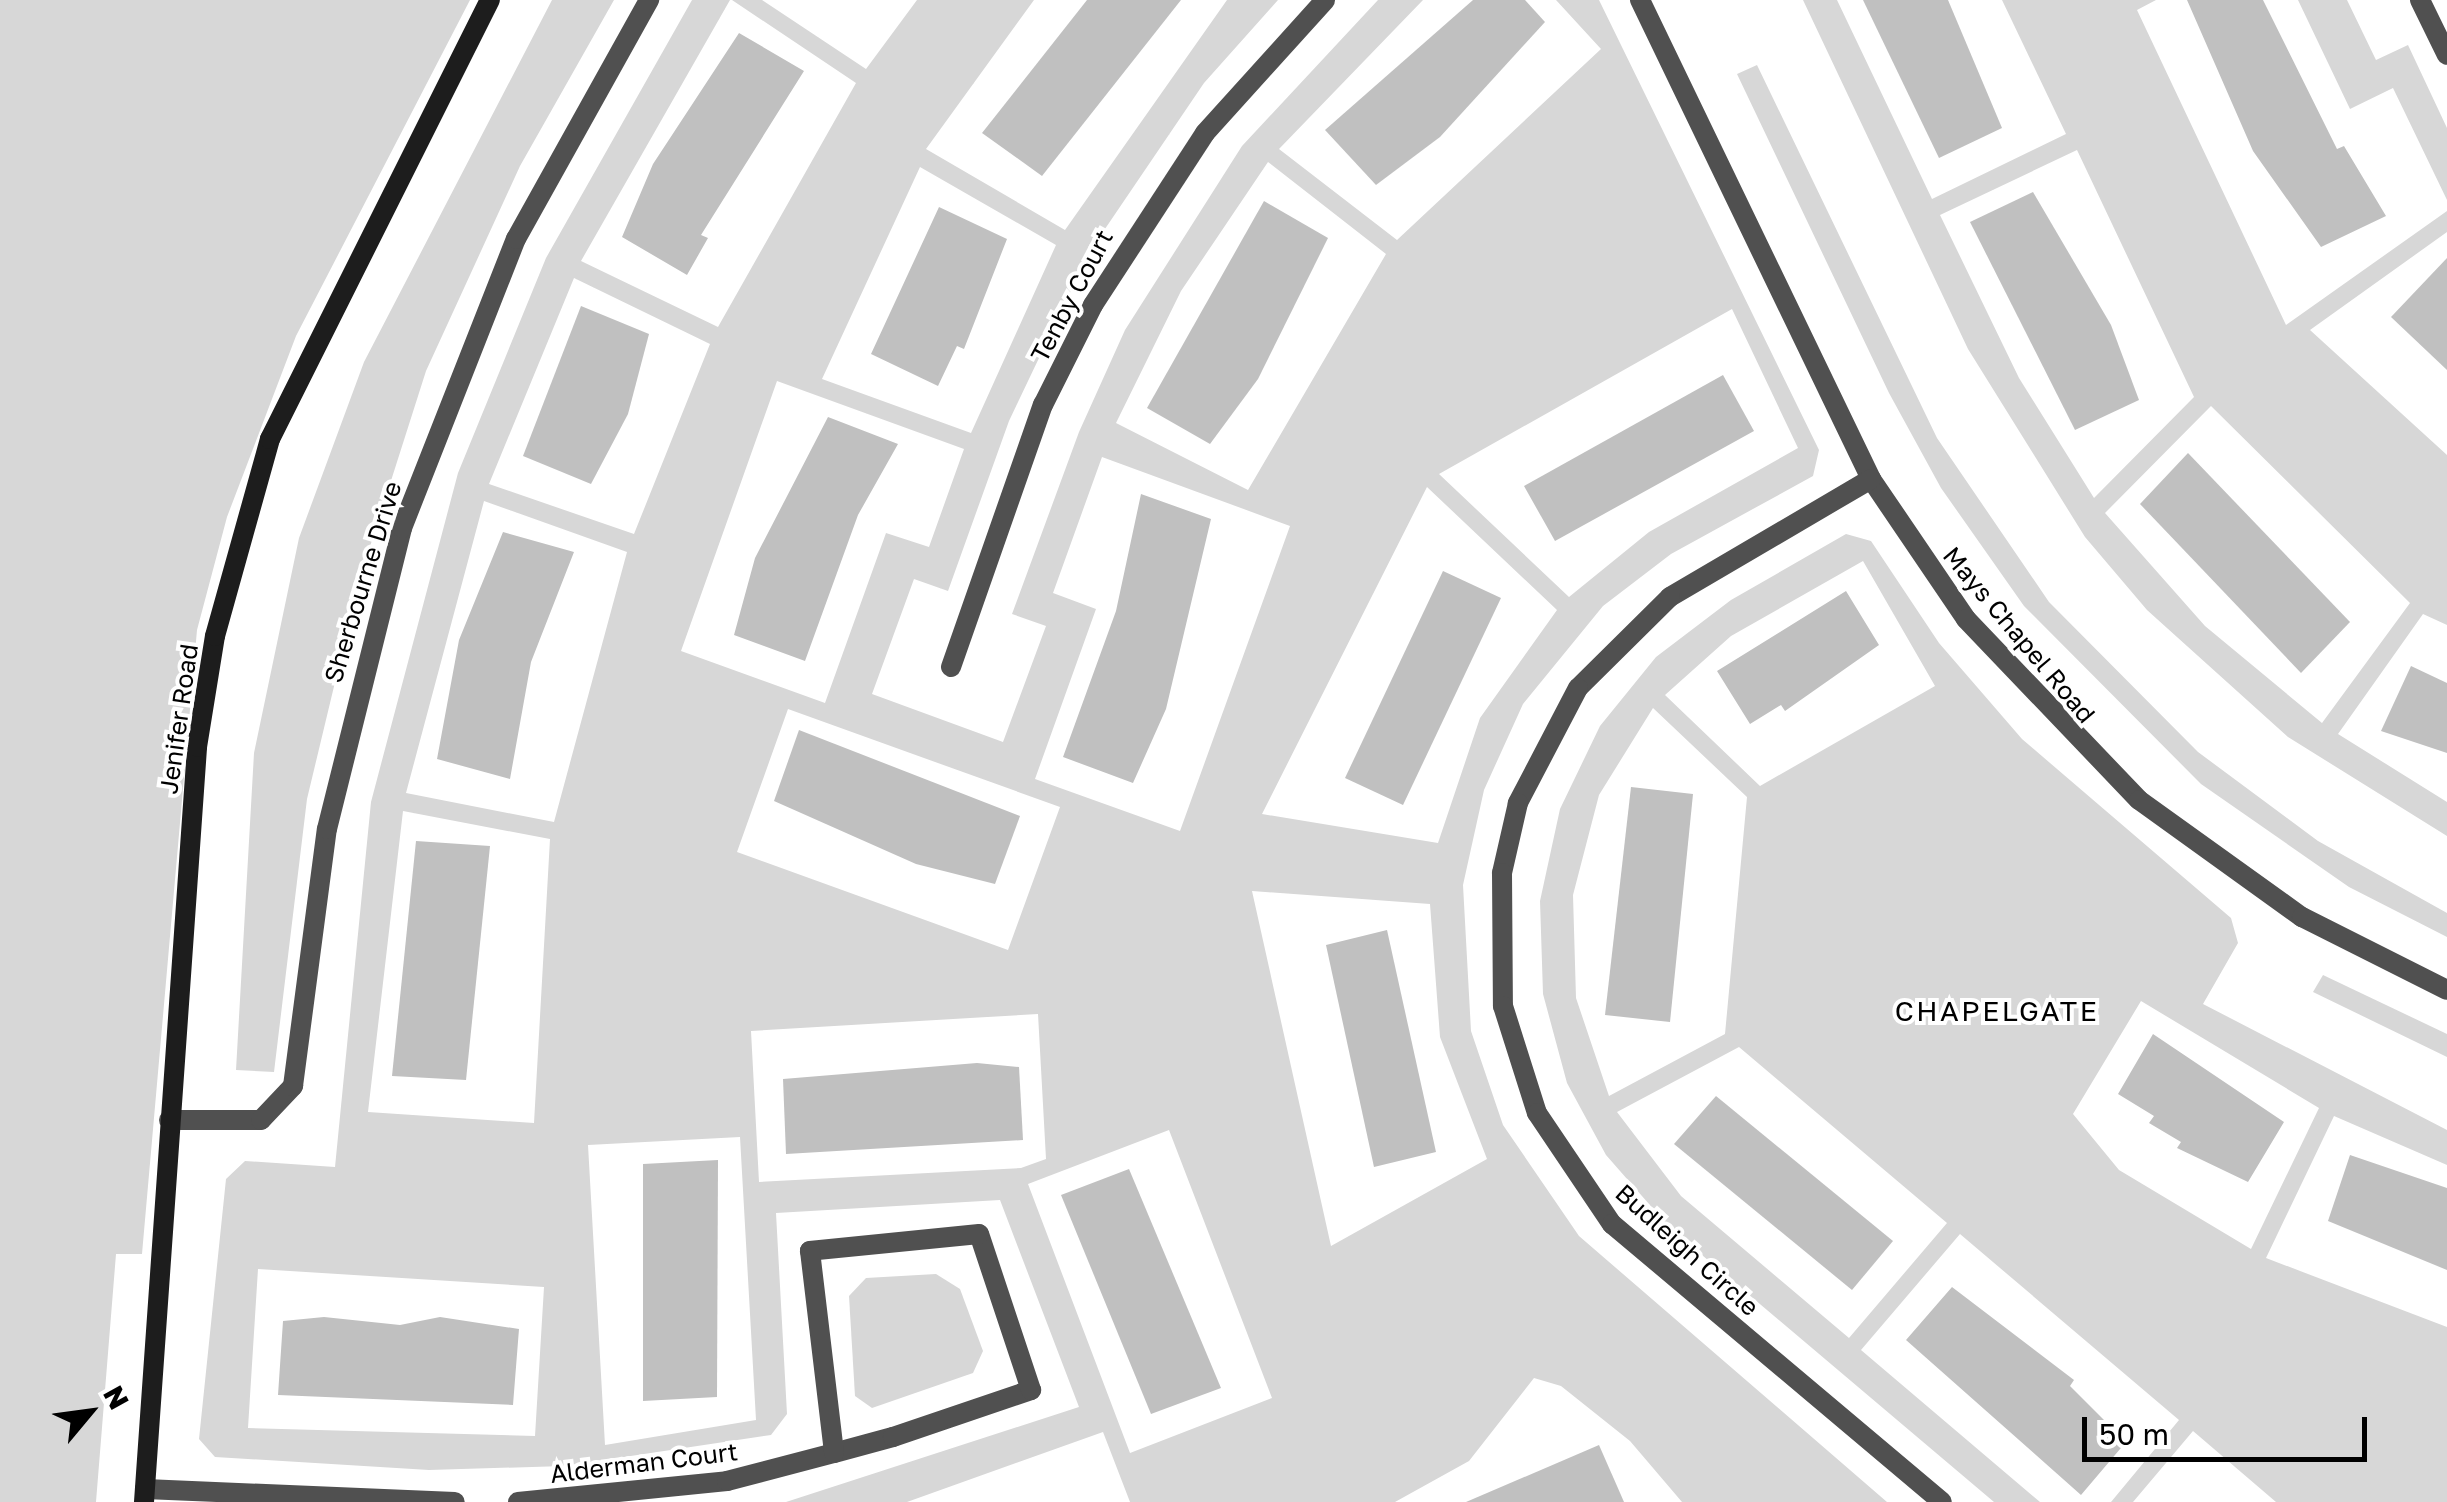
<!DOCTYPE html>
<style>
body{margin:0}
#map{position:relative;width:2447px;height:1502px;overflow:hidden;background:#fff;font-family:"Golos Text",sans-serif}
div>[style]{position:absolute}
[style*='--x']{left:calc(var(--x)*1px);top:calc(var(--y)*1px);width:calc(var(--w)*1px);rotate:calc(var(--a)*1deg)}
.green>*{inset:0;background:#d7d7d7}
.building>*{inset:0;background:#c0c0c0}
.street>*{height:20px;margin:-10px;padding:0 10px;transform-origin:10px;border-radius:10px;background:#505050}
.secondary>*{height:20px;margin:-10px;padding:0 10px;transform-origin:10px;border-radius:10px;background:#1d1d1d}
span{translate:-50% -50%;white-space:nowrap;text-align:center;line-height:1.15;-webkit-text-stroke:8px #fff;paint-order:stroke}
.street-label{font-size:25px;color:#000}
.neighbourhood-label{font-size:28px;color:#000;letter-spacing:2.5px}
.north{position:absolute;left:40px;top:1362px;width:100px;height:100px;-webkit-text-stroke:8px #fff;paint-order:stroke;rotate:61deg;font-size:28px;font-weight:700;line-height:40px;text-align:center;color:#000}
.north::after{content:'';display:block;margin:auto;width:35px;height:45px;background:#000;clip-path:polygon(50% 0,100% 100%,50% 72%,0 100%)}
.scale{position:absolute;left:2082px;top:1417px;width:285px;height:45px;box-sizing:border-box;border:5px solid #000;border-top:0;padding-left:12px;font-size:30px;line-height:35px;white-space:nowrap;color:#000;-webkit-text-stroke:8px #fff;paint-order:stroke}
</style>
<div id="map">
<div class="green">
<i style="clip-path:polygon(0 0,470px 0,296px 336px,227px 517px,197px 630px,142px 1254px,116px 1254px,96px 1502px,0 1502px)"></i>
<i style="clip-path:polygon(552px 0,614px 0,520px 166px,426px 371px,360px 578px,307px 799px,274px 1072px,236px 1070px,254px 753px,299px 538px,364px 362px)"></i>
<i style="clip-path:polygon(evenodd,692px 0,730px 0,581px 261px,718px 327px,856px 83px,732px 0,762px 0,866px 69px,917px 0,1034px 0,926px 149px,1065px 230px,1227px 0,1278px 0,1204px 83px,1090px 251px,1009px 421px,948px 591px,914px 579px,872px 694px,1003px 742px,1046px 626px,1012px 614px,1079px 432px,1125px 330px,1242px 146px,1378px 0,1423px 0,1279px 149px,1397px 240px,1601px 49px,1556px 0,1599px 0,1819px 450px,1813px 476px,1671px 554px,1603px 606px,1523px 704px,1484px 790px,1463px 885px,1471px 1031px,1503px 1125px,1579px 1236px,1887px 1502px,1682px 1502px,1630px 1441px,1561px 1386px,1534px 1378px,1469px 1461px,1395px 1502px,1130px 1502px,1103px 1432px,907px 1502px,786px 1502px,1079px 1407px,1000px 1200px,776px 1213px,787px 1414px,771px 1435px,564px 1466px,429px 1470px,215px 1457px,199px 1439px,226px 1179px,245px 1161px,335px 1167px,371px 802px,458px 473px,546px 258px,692px 0,1268px 162px,1386px 254px,1248px 490px,1116px 423px,1181px 291px,1268px 162px,692px 0,920px 167px,1056px 245px,971px 433px,822px 379px,920px 167px,692px 0,574px 278px,710px 344px,634px 534px,489px 484px,574px 278px,692px 0,1732px 309px,1798px 448px,1649px 532px,1569px 597px,1439px 474px,1732px 309px,692px 0,777px 381px,964px 449px,929px 547px,886px 533px,825px 703px,681px 651px,777px 381px,692px 0,1102px 457px,1290px 526px,1180px 831px,1035px 779px,1096px 609px,1053px 593px,1102px 457px,692px 0,1427px 487px,1557px 610px,1480px 718px,1438px 843px,1262px 814px,1427px 487px,692px 0,484px 501px,627px 552px,554px 822px,406px 793px,484px 501px,692px 0,788px 709px,1060px 807px,1008px 950px,737px 852px,788px 709px,692px 0,403px 811px,550px 839px,534px 1123px,368px 1112px,403px 811px,692px 0,1252px 891px,1430px 904px,1440px 1037px,1487px 1159px,1331px 1246px,1252px 891px,692px 0,1038px 1014px,1046px 1159px,1021px 1168px,759px 1182px,751px 1031px,1038px 1014px,692px 0,1169px 1130px,1272px 1398px,1130px 1453px,1028px 1184px,1169px 1130px,692px 0,740px 1137px,756px 1420px,605px 1445px,588px 1145px,740px 1137px,692px 0,258px 1269px,544px 1287px,535px 1436px,248px 1428px,258px 1269px)"></i>
<i style="clip-path:polygon(evenodd,1803px 0,1837px 0,1932px 199px,2066px 134px,2002px 0,2156px 0,2137px 10px,2286px 325px,2447px 211px,2447px 232px,2310px 330px,2447px 455px,2447px 625px,2423px 614px,2338px 734px,2447px 802px,2447px 836px,2288px 737px,2147px 610px,2085px 537px,1968px 349px,1803px 0,2077px 150px,2194px 397px,2094px 498px,2019px 378px,1940px 215px,2077px 150px,1803px 0,2211px 406px,2410px 603px,2322px 723px,2205px 626px,2105px 513px,2211px 406px)"></i>
<i style="clip-path:polygon(2298px 0,2347px 0,2376px 60px,2408px 45px,2447px 128px,2447px 200px,2393px 88px,2350px 109px)"></i>
<i style="clip-path:polygon(1757px 65px,1937px 438px,2049px 602px,2198px 752px,2318px 841px,2447px 913px,2447px 937px,2349px 887px,2201px 784px,2024px 606px,1941px 488px,1889px 393px,1737px 74px)"></i>
<i style="clip-path:polygon(evenodd,1846px 534px,1871px 541px,1939px 643px,2022px 739px,2231px 918px,2238px 943px,2203px 1004px,2447px 1130px,2447px 1165px,2334px 1116px,2266px 1258px,2447px 1327px,2447px 1502px,2276px 1502px,2193px 1431px,2133px 1502px,2111px 1502px,2179px 1420px,1960px 1234px,1861px 1350px,2040px 1502px,1994px 1502px,1670px 1228px,1606px 1155px,1567px 1083px,1543px 994px,1540px 901px,1560px 809px,1600px 726px,1656px 657px,1731px 600px,1846px 534px,1863px 561px,1935px 686px,1760px 786px,1665px 695px,1731px 636px,1863px 561px,1846px 534px,1653px 708px,1747px 797px,1725px 1034px,1609px 1096px,1576px 998px,1573px 895px,1599px 795px,1653px 708px,1846px 534px,2141px 1001px,2319px 1108px,2251px 1249px,2119px 1170px,2073px 1114px,2141px 1001px,1846px 534px,1739px 1047px,1947px 1223px,1849px 1338px,1681px 1196px,1617px 1112px,1739px 1047px)"></i>
<i style="clip-path:polygon(2323px 975px,2447px 1034px,2447px 1057px,2313px 992px)"></i>
<i style="clip-path:polygon(936px 1274px,960px 1289px,983px 1351px,973px 1373px,872px 1408px,855px 1396px,849px 1296px,866px 1278px)"></i>
</div>
<div class="building">
<i style="clip-path:polygon(1087px 0,1181px 0,1042px 176px,982px 133px)"></i>
<i style="clip-path:polygon(1473px 0,1525px 0,1545px 22px,1440px 137px,1376px 185px,1325px 130px)"></i>
<i style="clip-path:polygon(1863px 0,1948px 0,2002px 128px,1939px 158px)"></i>
<i style="clip-path:polygon(2187px 0,2263px 0,2337px 149px,2344px 146px,2386px 216px,2321px 247px,2253px 151px)"></i>
<i style="clip-path:polygon(739px 33px,804px 71px,701px 235px,708px 238px,687px 275px,622px 237px,653px 164px)"></i>
<i style="clip-path:polygon(2033px 192px,2111px 325px,2139px 400px,2075px 430px,1970px 222px)"></i>
<i style="clip-path:polygon(1264px 201px,1328px 238px,1258px 379px,1210px 444px,1147px 408px)"></i>
<i style="clip-path:polygon(939px 207px,1007px 239px,964px 349px,957px 346px,938px 386px,871px 354px)"></i>
<i style="clip-path:polygon(2447px 258px,2447px 370px,2391px 317px)"></i>
<i style="clip-path:polygon(581px 306px,649px 334px,628px 414px,591px 484px,523px 456px)"></i>
<i style="clip-path:polygon(1723px 375px,1754px 431px,1555px 541px,1524px 486px)"></i>
<i style="clip-path:polygon(828px 417px,898px 444px,858px 515px,805px 661px,734px 635px,755px 558px)"></i>
<i style="clip-path:polygon(2188px 453px,2350px 622px,2301px 673px,2140px 504px)"></i>
<i style="clip-path:polygon(1141px 494px,1211px 519px,1166px 709px,1133px 783px,1063px 757px,1116px 611px)"></i>
<i style="clip-path:polygon(503px 532px,574px 552px,531px 662px,510px 779px,437px 759px,459px 640px)"></i>
<i style="clip-path:polygon(1443px 571px,1501px 598px,1403px 805px,1345px 778px)"></i>
<i style="clip-path:polygon(1846px 591px,1879px 645px,1785px 711px,1781px 705px,1750px 724px,1717px 671px)"></i>
<i style="clip-path:polygon(2411px 666px,2447px 683px,2447px 753px,2381px 731px)"></i>
<i style="clip-path:polygon(799px 730px,1020px 816px,995px 884px,916px 864px,774px 801px)"></i>
<i style="clip-path:polygon(1631px 787px,1693px 794px,1670px 1022px,1605px 1015px)"></i>
<i style="clip-path:polygon(416px 841px,490px 846px,466px 1080px,392px 1076px)"></i>
<i style="clip-path:polygon(1387px 930px,1436px 1152px,1374px 1167px,1326px 945px)"></i>
<i style="clip-path:polygon(2153px 1034px,2284px 1122px,2248px 1182px,2177px 1148px,2181px 1142px,2149px 1123px,2154px 1116px,2118px 1094px)"></i>
<i style="clip-path:polygon(977px 1063px,1019px 1067px,1023px 1140px,786px 1154px,783px 1079px)"></i>
<i style="clip-path:polygon(1716px 1096px,1893px 1241px,1852px 1290px,1674px 1144px)"></i>
<i style="clip-path:polygon(2350px 1155px,2447px 1188px,2447px 1270px,2328px 1221px)"></i>
<i style="clip-path:polygon(718px 1160px,717px 1397px,643px 1401px,643px 1164px)"></i>
<i style="clip-path:polygon(1129px 1169px,1221px 1388px,1151px 1414px,1061px 1195px)"></i>
<i style="clip-path:polygon(1952px 1287px,2074px 1380px,2070px 1386px,2126px 1442px,2081px 1495px,1906px 1340px)"></i>
<i style="clip-path:polygon(324px 1317px,400px 1325px,440px 1317px,519px 1329px,513px 1405px,278px 1395px,283px 1321px)"></i>
<i style="clip-path:polygon(1599px 1445px,1624px 1502px,1466px 1502px)"></i>
</div>
<div class="street">
<i style="--x:1640;--y:0;--w:532;--a:64.25"></i>
<i style="--x:1871;--y:479;--w:169;--a:55.8"></i>
<i style="--x:1966;--y:619;--w:250;--a:46.3"></i>
<i style="--x:2139;--y:800;--w:201;--a:35.7"></i>
<i style="--x:2302;--y:917;--w:162;--a:26.7"></i>
<i style="--x:2420;--y:0;--w:61;--a:63.9"></i>
<i style="--x:1871;--y:479;--w:233;--a:149.6"></i>
<i style="--x:1670;--y:597;--w:129;--a:135.3"></i>
<i style="--x:1578;--y:688;--w:130;--a:117.6"></i>
<i style="--x:1518;--y:803;--w:72;--a:102.9"></i>
<i style="--x:1502;--y:873;--w:133;--a:89.6"></i>
<i style="--x:1503;--y:1006;--w:112;--a:72.4"></i>
<i style="--x:1537;--y:1113;--w:134;--a:56"></i>
<i style="--x:1612;--y:1224;--w:431;--a:40.1"></i>
<i style="--x:951;--y:667;--w:278;--a:-70.7"></i>
<i style="--x:1043;--y:405;--w:112;--a:-63.4"></i>
<i style="--x:1093;--y:305;--w:205;--a:-56.9"></i>
<i style="--x:1205;--y:133;--w:179;--a:-47.9"></i>
<i style="--x:169;--y:1120;--w:92;--a:0"></i>
<i style="--x:261;--y:1120;--w:47;--a:-46.7"></i>
<i style="--x:293;--y:1086;--w:259;--a:-82.5"></i>
<i style="--x:327;--y:829;--w:310;--a:-76"></i>
<i style="--x:402;--y:528;--w:311;--a:-68.5"></i>
<i style="--x:516;--y:239;--w:274;--a:-60.9"></i>
<i style="--x:145;--y:1489;--w:310;--a:2.4"></i>
<i style="--x:518;--y:1502;--w:210;--a:-5.7"></i>
<i style="--x:727;--y:1481;--w:111;--a:-14.7"></i>
<i style="--x:834;--y:1453;--w:61;--a:-15.2"></i>
<i style="--x:893;--y:1437;--w:146;--a:-18.8"></i>
<i style="--x:1031;--y:1390;--w:164;--a:-108.4"></i>
<i style="--x:979;--y:1234;--w:170;--a:174.3"></i>
<i style="--x:810;--y:1251;--w:203;--a:83.2"></i>
</div>
<div class="secondary">
<i style="--x:144;--y:1502;--w:757;--a:-85.98"></i>
<i style="--x:197;--y:747;--w:112;--a:-80.8"></i>
<i style="--x:215;--y:636;--w:205;--a:-74.4"></i>
<i style="--x:270;--y:439;--w:491;--a:-63.4"></i>
</div>
<div class="street-label">
<span style="left:1072px;top:296px;rotate:-62deg">Tenby Court</span>
<span style="left:363px;top:582px;rotate:-73deg">Sherbourne Drive</span>
<span style="left:2019px;top:635px;rotate:50deg">Mays Chapel Road</span>
<span style="left:179px;top:719px;rotate:-82deg">Jenifer Road</span>
<span style="left:1687px;top:1250px;rotate:42deg">Budleigh Circle</span>
<span style="left:644px;top:1463px;rotate:-7deg">Alderman Court</span>
</div>
<div class="neighbourhood-label">
<span style="left:1997px;top:1011px">CHAPELGATE</span>
</div>
<div class="north">N</div>
<div class="scale">50 m</div>
</div>
